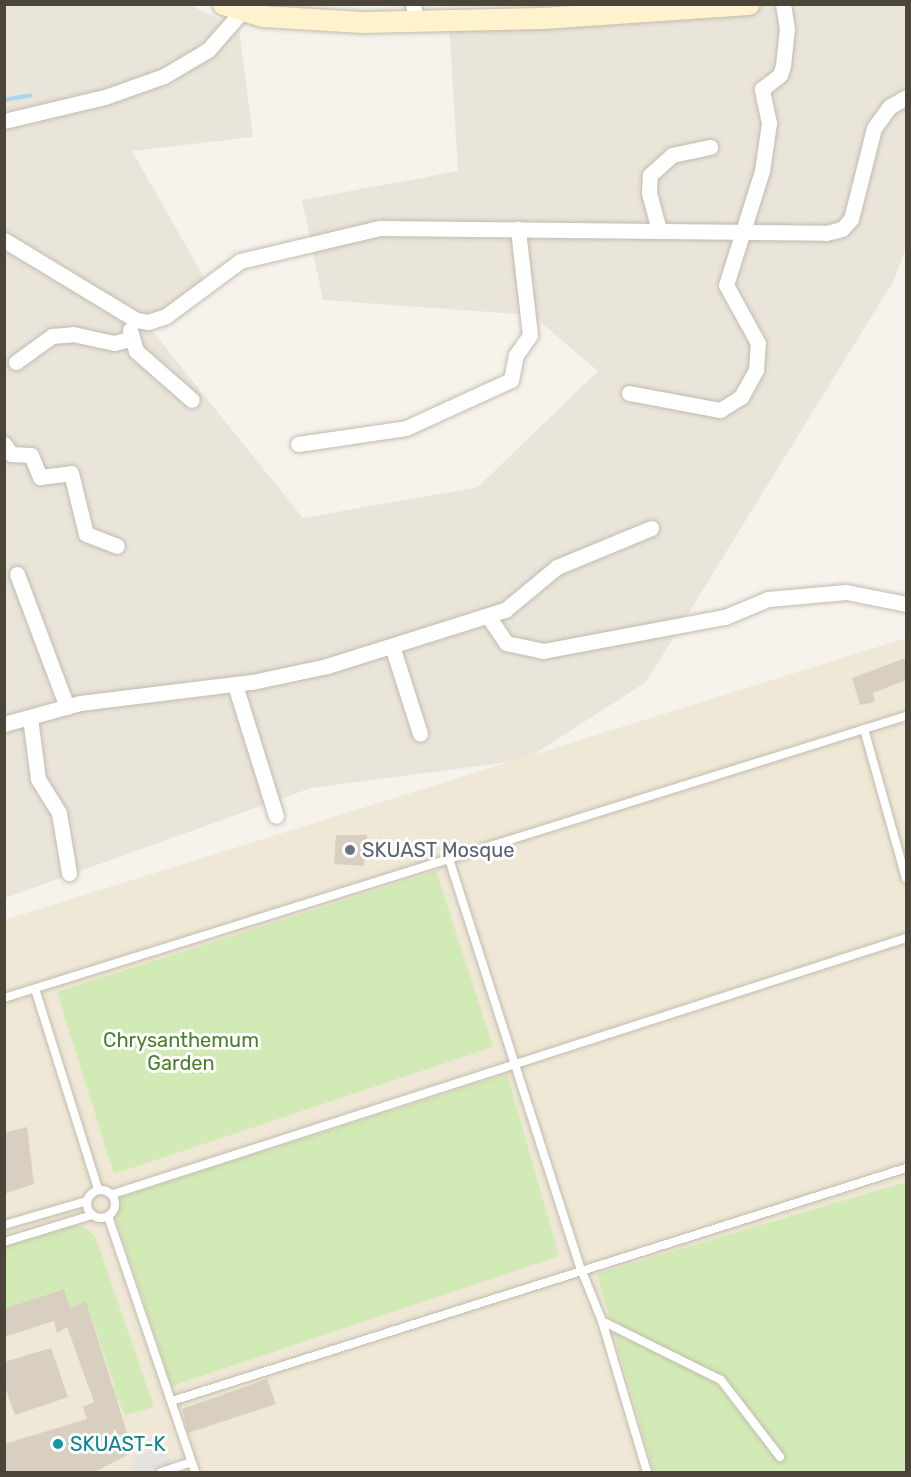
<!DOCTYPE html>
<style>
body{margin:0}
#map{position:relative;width:911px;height:1477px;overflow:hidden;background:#f6f3ec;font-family:Rubik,sans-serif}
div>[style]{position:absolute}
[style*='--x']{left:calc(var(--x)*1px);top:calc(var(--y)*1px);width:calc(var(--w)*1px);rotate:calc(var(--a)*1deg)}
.residential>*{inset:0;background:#eae5da}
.education>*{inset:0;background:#efe8d6}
.green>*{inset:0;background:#d2eab5}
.parking>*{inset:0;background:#e5e3e0}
.stream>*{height:4px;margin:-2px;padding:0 2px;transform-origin:2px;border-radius:2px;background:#a9d4f2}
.building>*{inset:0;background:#d8cfc1}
.roads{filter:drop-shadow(0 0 2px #c2bbae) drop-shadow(0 0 2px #c2bbae)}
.lane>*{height:8px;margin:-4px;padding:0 4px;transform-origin:4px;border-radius:4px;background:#fff}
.lane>.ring{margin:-4px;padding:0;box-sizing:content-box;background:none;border:8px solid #fff;border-radius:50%}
.street>*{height:15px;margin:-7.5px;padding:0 7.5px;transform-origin:7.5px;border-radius:7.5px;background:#fff}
.secondary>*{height:21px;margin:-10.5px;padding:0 10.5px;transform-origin:10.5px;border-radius:10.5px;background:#fff3cd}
.dots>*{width:16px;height:16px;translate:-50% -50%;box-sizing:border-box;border:3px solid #fff;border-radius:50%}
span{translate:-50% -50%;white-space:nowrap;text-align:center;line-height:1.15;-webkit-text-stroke:6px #fff;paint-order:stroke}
.worship-label{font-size:20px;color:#5b616d}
.left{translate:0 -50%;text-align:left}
.park-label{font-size:20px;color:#4a7f2a}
.culture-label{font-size:20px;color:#0d838f}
.frame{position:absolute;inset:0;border:6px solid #4b4439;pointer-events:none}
</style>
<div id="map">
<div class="residential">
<i style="clip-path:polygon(4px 5px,190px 5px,239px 29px,253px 137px,132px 151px,210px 288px,150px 328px,303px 518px,478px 487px,598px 371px,532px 315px,323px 300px,302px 200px,458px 171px,449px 24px,705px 5px,906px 5px,906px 247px,894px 280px,646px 682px,525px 760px,311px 788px,5px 898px)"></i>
</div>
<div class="education">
<i style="clip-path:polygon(906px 638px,906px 1472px,5px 1472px,4px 920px)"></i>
</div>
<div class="green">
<i style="clip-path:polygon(436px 871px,493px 1047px,114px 1174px,57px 992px)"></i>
<i style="clip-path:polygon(507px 1074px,559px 1256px,172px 1386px,116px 1218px,120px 1197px)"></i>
<i style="clip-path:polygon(906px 1182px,906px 1468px,899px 1472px,654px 1472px,597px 1274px)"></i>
<i style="clip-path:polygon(71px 1226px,84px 1227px,95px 1236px,154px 1407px,125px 1415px,118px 1400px,108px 1402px,103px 1394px,115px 1387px,86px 1301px,70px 1308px,63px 1289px,5px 1309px,5px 1246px)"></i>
</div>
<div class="parking">
<i style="clip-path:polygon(163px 1444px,174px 1472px,131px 1472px,133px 1459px)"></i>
</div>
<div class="stream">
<i style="--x:4;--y:100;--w:27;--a:-10"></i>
</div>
<div class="building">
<i style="clip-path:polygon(906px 658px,906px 680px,873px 693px,875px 702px,860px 705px,852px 678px)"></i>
<i style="clip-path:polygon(336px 835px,367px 835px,364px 866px,334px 864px)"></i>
<i style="clip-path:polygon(27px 1127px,34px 1184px,4px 1194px,4px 1133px)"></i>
<i style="clip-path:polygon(64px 1289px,70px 1308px,86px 1301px,133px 1452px,93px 1473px,4px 1473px,4px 1444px,87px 1419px,83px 1407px,94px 1402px,67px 1327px,57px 1333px,54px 1321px,4px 1337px,4px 1309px)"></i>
<i style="clip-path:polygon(51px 1348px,68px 1397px,15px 1415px,4px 1384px,4px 1362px)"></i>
<i style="clip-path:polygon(267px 1379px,276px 1404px,188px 1433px,182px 1409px)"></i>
</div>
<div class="roads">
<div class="lane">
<i style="--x:864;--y:729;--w:155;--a:74.3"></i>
<i style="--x:449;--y:859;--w:431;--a:72.2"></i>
<i style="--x:581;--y:1269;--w:56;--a:68"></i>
<i style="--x:602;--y:1321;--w:158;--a:73.4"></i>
<i style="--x:35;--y:989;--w:210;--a:72.5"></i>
<i style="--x:4;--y:998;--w:945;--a:-17.36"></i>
<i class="ring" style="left:87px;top:1190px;width:20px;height:20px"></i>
<i style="--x:113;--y:1194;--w:833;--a:-17.89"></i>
<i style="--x:108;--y:1216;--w:270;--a:71.2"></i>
<i style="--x:4;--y:1225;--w:86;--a:-16.1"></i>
<i style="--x:4;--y:1242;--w:92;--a:-17.1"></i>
<i style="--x:602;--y:1321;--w:133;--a:26.4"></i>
<i style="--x:721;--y:1380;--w:97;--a:52.5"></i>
<i style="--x:172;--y:1401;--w:770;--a:-17.61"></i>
<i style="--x:161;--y:1472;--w:32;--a:-18"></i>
</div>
<div class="street">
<i style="--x:413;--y:4;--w:17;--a:80"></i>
<i style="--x:4;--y:121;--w:104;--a:-13.4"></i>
<i style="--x:105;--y:97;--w:63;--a:-19.6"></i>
<i style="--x:164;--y:76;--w:51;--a:-30.6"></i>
<i style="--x:208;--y:50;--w:53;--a:-48.8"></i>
<i style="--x:659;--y:230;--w:39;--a:-105"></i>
<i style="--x:649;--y:192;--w:17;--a:-87"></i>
<i style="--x:650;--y:175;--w:30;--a:-42"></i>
<i style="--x:672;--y:155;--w:39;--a:-12"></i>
<i style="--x:4;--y:240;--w:154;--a:31.2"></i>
<i style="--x:136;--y:320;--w:12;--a:9"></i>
<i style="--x:148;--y:322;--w:19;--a:-18"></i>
<i style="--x:166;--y:316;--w:92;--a:-36.6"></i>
<i style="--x:240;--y:261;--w:144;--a:-13.3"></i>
<i style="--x:380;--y:228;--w:446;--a:0.6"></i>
<i style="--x:826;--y:233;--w:16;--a:-14"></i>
<i style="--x:842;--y:229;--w:13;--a:-48"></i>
<i style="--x:851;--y:219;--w:94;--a:-75.8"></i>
<i style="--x:874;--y:128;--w:26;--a:-54"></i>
<i style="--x:889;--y:107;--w:20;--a:-30"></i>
<i style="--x:130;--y:330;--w:22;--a:74"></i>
<i style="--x:136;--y:351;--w:74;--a:41.2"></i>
<i style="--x:16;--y:362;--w:44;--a:-35.8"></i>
<i style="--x:52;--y:336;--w:21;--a:-5"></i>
<i style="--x:73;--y:334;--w:42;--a:12.4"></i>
<i style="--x:114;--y:343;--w:16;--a:-14"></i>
<i style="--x:629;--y:393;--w:93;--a:10.6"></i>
<i style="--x:720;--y:410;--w:25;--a:-32"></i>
<i style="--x:741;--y:397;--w:31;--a:-61"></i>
<i style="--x:756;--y:370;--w:27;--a:-86"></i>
<i style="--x:758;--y:343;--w:66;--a:-118.9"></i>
<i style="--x:726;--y:285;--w:120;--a:-72.5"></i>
<i style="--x:762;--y:171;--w:49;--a:-81.7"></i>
<i style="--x:769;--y:123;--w:35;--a:-102"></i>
<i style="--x:762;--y:89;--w:23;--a:-38"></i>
<i style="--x:780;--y:75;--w:9;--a:-72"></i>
<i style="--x:783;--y:66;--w:37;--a:-84"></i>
<i style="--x:787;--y:29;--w:25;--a:-99"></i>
<i style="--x:4;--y:444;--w:12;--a:55"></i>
<i style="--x:11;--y:454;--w:20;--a:3"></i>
<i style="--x:31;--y:455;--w:24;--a:68"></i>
<i style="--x:40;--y:477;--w:31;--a:-7"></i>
<i style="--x:71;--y:473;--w:63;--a:76.2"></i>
<i style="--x:86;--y:534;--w:33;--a:21"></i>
<i style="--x:298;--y:444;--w:109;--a:-8.4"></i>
<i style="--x:406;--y:428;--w:115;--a:-24.6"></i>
<i style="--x:511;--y:380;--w:25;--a:-79"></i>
<i style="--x:516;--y:355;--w:24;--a:-55"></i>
<i style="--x:530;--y:335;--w:107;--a:-96.5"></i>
<i style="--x:17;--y:574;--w:142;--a:69.4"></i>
<i style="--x:488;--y:616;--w:32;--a:56"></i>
<i style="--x:506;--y:643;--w:38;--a:12"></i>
<i style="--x:543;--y:651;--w:185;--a:-10.6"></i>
<i style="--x:725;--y:617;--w:47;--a:-22.7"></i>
<i style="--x:768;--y:599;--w:78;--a:-5.1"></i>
<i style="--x:846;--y:592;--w:61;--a:11.3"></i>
<i style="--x:392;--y:646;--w:92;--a:72.3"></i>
<i style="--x:235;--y:685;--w:137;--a:72.6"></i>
<i style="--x:30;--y:718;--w:62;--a:82.5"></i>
<i style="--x:38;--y:779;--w:40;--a:58"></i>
<i style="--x:59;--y:813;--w:61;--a:80.5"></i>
<i style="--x:4;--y:724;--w:79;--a:-15.4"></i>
<i style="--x:80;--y:703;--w:173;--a:-7"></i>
<i style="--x:252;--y:682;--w:77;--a:-12"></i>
<i style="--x:327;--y:666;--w:187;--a:-17.5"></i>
<i style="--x:505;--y:610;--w:67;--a:-39.6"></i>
<i style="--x:557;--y:567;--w:102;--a:-22.5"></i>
</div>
<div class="secondary">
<i style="--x:223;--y:4;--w:42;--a:16.7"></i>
<i style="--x:263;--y:16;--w:99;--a:3.5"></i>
<i style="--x:362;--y:22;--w:180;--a:-1.3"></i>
<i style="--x:542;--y:18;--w:207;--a:-3.9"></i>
</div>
</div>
<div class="dots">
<i style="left:350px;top:850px;background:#6b7280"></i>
<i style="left:58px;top:1444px;background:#0f9aa8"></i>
</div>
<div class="worship-label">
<span class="left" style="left:362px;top:850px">SKUAST Mosque</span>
</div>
<div class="park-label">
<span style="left:181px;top:1052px">Chrysanthemum<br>Garden</span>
</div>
<div class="culture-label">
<span class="left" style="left:70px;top:1444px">SKUAST-K</span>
</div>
<div class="frame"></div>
</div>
